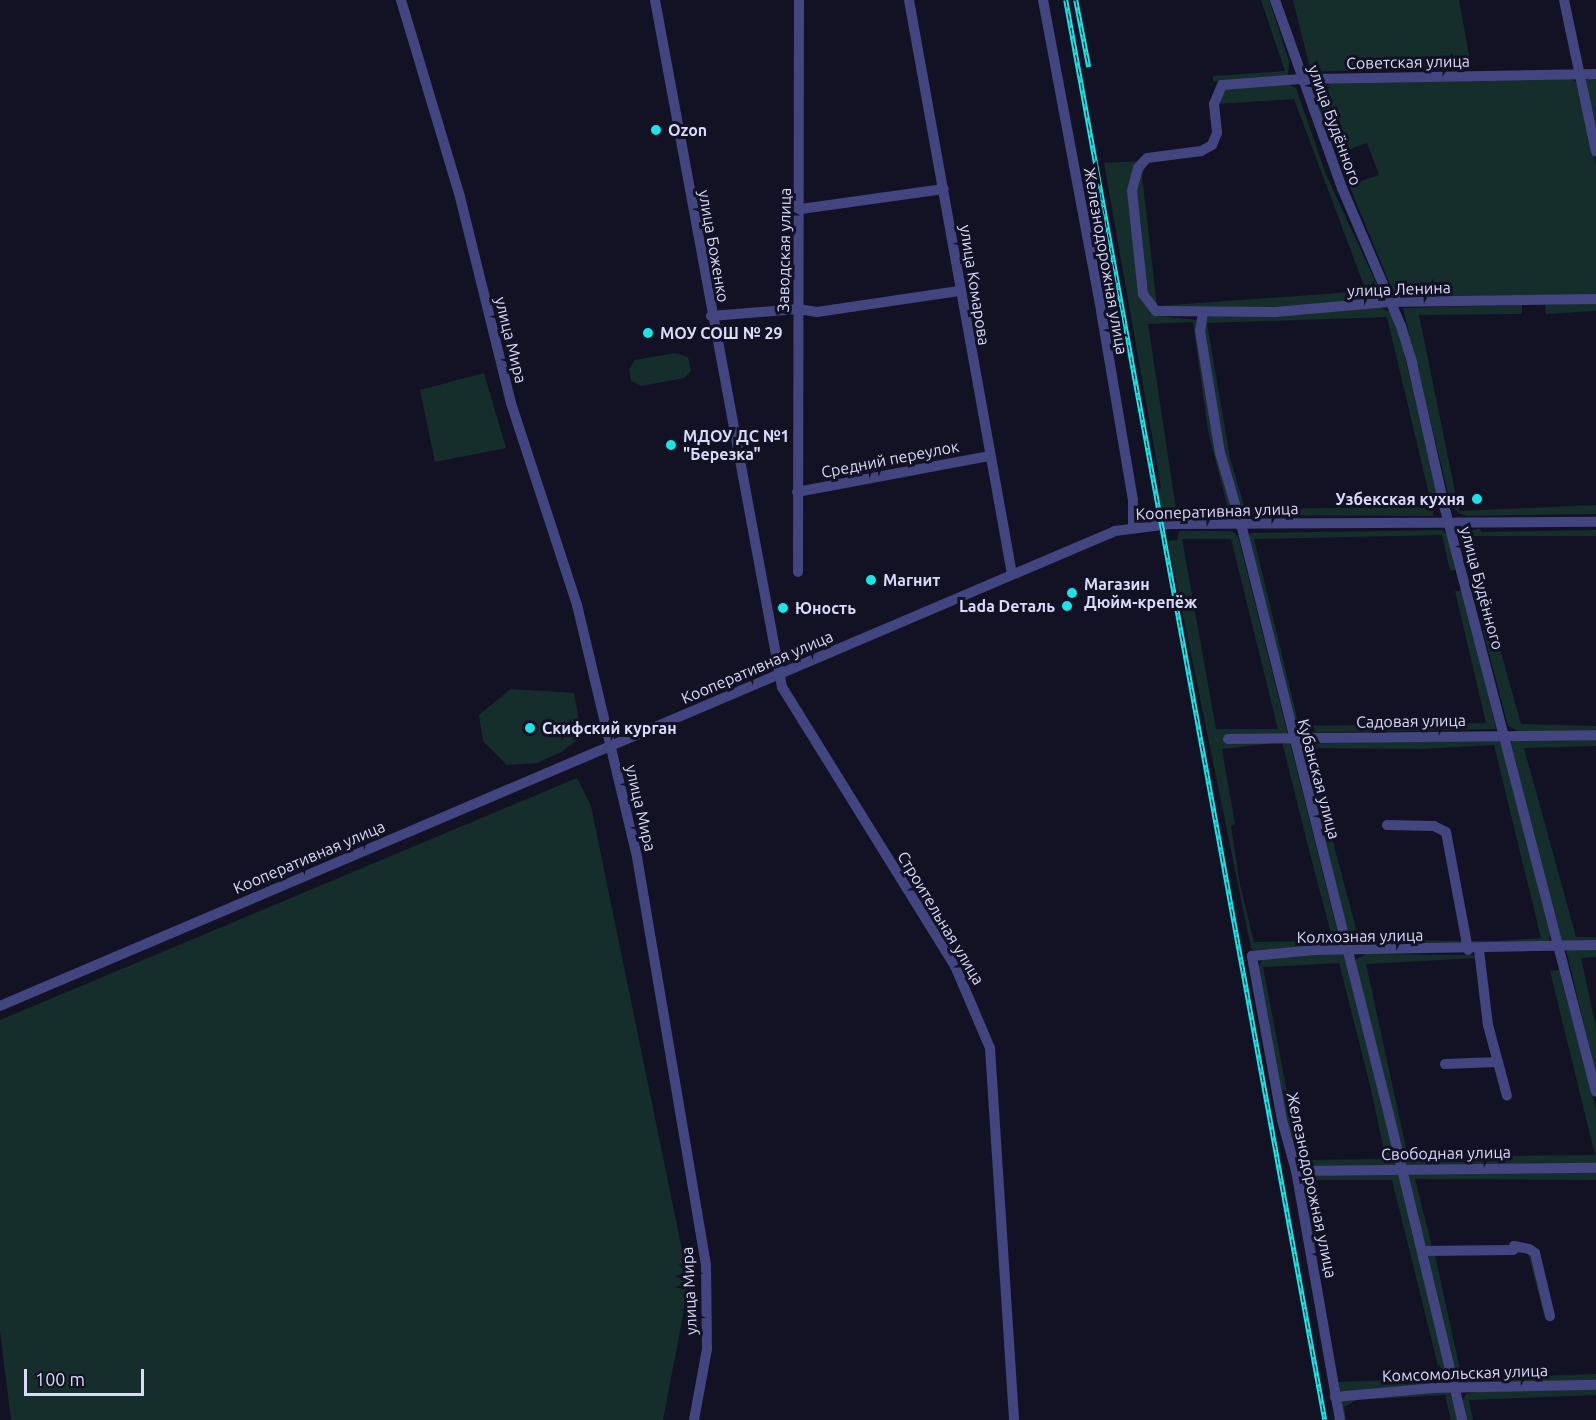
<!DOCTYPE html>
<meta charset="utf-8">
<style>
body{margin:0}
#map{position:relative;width:1596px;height:1420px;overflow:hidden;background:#131225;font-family:Ubuntu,sans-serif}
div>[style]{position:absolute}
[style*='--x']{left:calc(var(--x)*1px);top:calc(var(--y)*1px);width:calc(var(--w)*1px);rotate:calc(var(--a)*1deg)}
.green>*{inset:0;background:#152e2b}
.minor>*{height:10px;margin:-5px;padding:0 5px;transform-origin:5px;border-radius:5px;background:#42457f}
.rail>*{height:4.5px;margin-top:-2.25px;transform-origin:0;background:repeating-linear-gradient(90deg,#131225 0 7px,#1ae5e6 0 14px);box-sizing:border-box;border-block:2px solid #1ae5e6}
.dots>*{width:16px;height:16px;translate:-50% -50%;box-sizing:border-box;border:3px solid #131225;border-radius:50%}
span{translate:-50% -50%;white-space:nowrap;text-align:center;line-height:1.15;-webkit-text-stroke:6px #131225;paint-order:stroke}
.street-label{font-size:16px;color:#dadafb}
.poi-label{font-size:16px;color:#dadafb;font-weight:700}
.left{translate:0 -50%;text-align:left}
.right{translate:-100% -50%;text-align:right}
.scale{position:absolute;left:24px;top:1369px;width:120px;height:27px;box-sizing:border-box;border:3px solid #dadafb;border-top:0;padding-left:8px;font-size:18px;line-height:21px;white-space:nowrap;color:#dadafb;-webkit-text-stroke:4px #131225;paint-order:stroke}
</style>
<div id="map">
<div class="green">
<i style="clip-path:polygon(1261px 0,1269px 0,1289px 61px,1288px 75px,1231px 83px,1213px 81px,1213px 76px,1285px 71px)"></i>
<i style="clip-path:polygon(1293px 0,1459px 0,1471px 66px,1311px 72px)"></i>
<i style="clip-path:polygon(1590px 77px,1596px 77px,1596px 135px,1585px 81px)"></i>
<i style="clip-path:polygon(1569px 78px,1576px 82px,1596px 165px,1596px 296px,1403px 300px,1394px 294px,1349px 185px,1379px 175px,1367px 143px,1337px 154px,1314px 105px,1313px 96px,1318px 88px,1331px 84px)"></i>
<i style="clip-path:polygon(1287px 84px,1296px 88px,1325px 172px,1382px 296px,1379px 300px,1341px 305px,1160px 310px,1148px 299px,1135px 207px,1139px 172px,1147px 162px,1142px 176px,1157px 306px,1366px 291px,1294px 99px,1216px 104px,1221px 90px)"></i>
<i style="clip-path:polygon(evenodd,1140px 161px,1135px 169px,1141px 299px,1157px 316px,1198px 320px,1233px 516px,1163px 518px,1158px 495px,1161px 487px,1104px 163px,1140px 161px,1193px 322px,1208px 431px,1228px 509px,1176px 509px,1148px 324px,1193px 322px)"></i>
<i style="clip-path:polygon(1596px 303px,1596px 311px,1546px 314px,1545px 305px)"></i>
<i style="clip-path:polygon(1522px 305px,1522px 314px,1419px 315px,1459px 511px,1596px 505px,1596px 514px,1467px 516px,1459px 513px,1451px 505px,1403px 308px)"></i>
<i style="clip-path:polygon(evenodd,1379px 307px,1391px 312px,1401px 340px,1440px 507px,1433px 508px,1433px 516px,1245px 515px,1226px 466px,1204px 349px,1204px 320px,1210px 316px,1379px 307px,1387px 317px,1432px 507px,1245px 509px,1230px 458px,1207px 323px,1387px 317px)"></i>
<i style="clip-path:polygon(675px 353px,688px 357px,691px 371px,684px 378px,641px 386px,631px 381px,629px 369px,635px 360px)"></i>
<i style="clip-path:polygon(484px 373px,506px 448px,435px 462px,420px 390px)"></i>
<i style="clip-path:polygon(1480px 529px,1481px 532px,1596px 530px,1596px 536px,1468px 536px,1478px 573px,1470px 570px,1462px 541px,1467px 531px)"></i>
<i style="clip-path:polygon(1441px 530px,1449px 535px,1458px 569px,1450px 571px,1442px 535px,1254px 539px,1299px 726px,1486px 723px,1455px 591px,1464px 591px,1496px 729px,1296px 733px,1246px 537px,1251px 533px)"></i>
<i style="clip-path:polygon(evenodd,1179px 531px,1232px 531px,1238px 536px,1341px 946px,1256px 953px,1251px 948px,1168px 541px,1177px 540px,1179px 531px,1182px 539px,1231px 539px,1278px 729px,1216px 729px,1182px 539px,1179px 531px,1282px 742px,1309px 850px,1333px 941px,1254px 942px,1240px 885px,1231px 826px,1235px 824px,1222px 749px,1282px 742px)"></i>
<i style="clip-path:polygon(1494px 628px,1521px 724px,1596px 726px,1596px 733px,1520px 732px,1508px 726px,1483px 630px)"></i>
<i style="clip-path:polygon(511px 689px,574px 693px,582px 736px,563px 751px,537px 763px,507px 765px,483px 741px,479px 715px)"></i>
<i style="clip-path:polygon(evenodd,1496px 737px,1501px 742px,1550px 934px,1549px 941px,1351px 945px,1300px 744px,1496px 737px,1494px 745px,1541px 938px,1498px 941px,1359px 940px,1308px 748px,1421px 749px,1494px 745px)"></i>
<i style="clip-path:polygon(1596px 737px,1596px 746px,1524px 748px,1576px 937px,1596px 937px,1596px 942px,1562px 941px,1511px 744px,1513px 739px)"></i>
<i style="clip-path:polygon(577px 778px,591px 806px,689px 1284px,663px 1420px,11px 1420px,0 1331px,0 1020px)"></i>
<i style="clip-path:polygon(1566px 949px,1596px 949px,1596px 957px,1581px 958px,1596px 1027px,1596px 1075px)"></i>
<i style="clip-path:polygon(evenodd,1345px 954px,1398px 1167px,1299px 1168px,1294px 1161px,1258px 967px,1262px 960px,1271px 956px,1345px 954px,1339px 963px,1370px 1085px,1386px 1159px,1300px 1160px,1263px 967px,1339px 963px)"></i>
<i style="clip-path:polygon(1366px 954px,1476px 955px,1476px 958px,1366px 964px,1408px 1157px,1595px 1155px,1550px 971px,1559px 970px,1596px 1109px,1596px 1164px,1405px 1165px,1355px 960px)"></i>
<i style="clip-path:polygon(evenodd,1399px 1171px,1448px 1380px,1446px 1384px,1338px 1392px,1300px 1182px,1304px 1176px,1399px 1171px,1304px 1180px,1392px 1180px,1441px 1378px,1338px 1382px,1304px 1180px)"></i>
<i style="clip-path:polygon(1596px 1172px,1596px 1180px,1415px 1179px,1432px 1247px,1428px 1247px,1424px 1245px,1407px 1173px)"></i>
<i style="clip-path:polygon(1524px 1250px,1529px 1252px,1533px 1257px,1546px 1323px,1528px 1253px,1435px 1255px,1462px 1379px,1596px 1374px,1596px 1382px,1458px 1387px,1426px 1253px)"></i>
<i style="clip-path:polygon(1596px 1388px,1596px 1395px,1469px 1400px,1473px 1420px,1466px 1420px,1461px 1402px,1466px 1394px,1481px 1391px)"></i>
<i style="clip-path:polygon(1409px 1391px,1449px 1391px,1459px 1420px,1451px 1420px,1445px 1395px,1357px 1400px,1344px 1407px,1346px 1420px,1342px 1420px,1340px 1402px,1344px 1398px)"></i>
</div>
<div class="minor">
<i style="--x:401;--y:0;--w:206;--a:73.3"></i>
<i style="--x:460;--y:197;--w:212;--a:76.1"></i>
<i style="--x:511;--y:403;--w:213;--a:71.9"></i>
<i style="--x:577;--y:605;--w:259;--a:76.6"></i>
<i style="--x:637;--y:857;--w:414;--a:80.4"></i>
<i style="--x:706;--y:1265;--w:84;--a:89.3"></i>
<i style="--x:707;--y:1349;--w:72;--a:100.4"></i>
<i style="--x:655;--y:0;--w:699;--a:79.53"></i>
<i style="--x:782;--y:687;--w:328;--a:58.2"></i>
<i style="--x:955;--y:966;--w:89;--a:66.9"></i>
<i style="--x:990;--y:1048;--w:373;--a:86.3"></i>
<i style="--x:909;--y:0;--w:583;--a:79.83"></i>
<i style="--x:1043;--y:0;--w:316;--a:79.4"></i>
<i style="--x:1101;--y:311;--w:192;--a:80.4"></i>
<i style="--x:1133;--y:500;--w:27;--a:90"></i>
<i style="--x:1275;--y:0;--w:200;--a:70.4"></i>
<i style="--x:1342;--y:188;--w:150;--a:66.9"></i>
<i style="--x:1401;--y:326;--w:39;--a:73"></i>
<i style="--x:1412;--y:363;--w:150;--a:77.3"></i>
<i style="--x:1445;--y:509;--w:602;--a:75.48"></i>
<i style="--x:1564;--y:0;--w:155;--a:78.1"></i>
<i style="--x:1596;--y:74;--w:295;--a:179"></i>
<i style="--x:1301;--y:79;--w:79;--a:175.7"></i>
<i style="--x:1222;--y:85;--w:21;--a:113"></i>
<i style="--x:1214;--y:104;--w:29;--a:84"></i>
<i style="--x:1217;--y:133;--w:13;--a:113"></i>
<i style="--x:1212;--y:145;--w:13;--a:151"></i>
<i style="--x:1201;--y:151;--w:54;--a:172.6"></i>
<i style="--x:1147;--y:158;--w:13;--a:132"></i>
<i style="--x:1138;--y:168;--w:24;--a:105"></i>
<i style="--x:1132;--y:191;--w:104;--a:83.9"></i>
<i style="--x:1143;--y:294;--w:21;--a:53"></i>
<i style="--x:1156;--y:311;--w:119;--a:0.5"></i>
<i style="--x:1275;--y:312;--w:114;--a:-5"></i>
<i style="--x:1389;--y:302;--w:207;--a:-0.8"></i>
<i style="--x:801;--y:209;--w:144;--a:-8"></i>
<i style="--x:1203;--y:313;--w:18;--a:99"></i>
<i style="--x:1200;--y:331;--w:124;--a:80.7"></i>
<i style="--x:1220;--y:453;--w:74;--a:73.5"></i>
<i style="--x:1241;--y:524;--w:609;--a:75.94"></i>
<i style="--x:1389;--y:1115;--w:314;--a:76.5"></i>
<i style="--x:711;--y:316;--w:87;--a:-4.6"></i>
<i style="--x:798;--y:309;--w:19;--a:9"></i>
<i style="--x:817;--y:312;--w:145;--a:-8.4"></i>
<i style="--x:797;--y:492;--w:195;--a:-10.6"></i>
<i style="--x:798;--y:572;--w:572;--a:-89.9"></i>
<i style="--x:1228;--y:739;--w:368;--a:-0.6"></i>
<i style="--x:1387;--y:825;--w:47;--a:1.2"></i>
<i style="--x:1434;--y:826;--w:13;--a:27"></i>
<i style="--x:1446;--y:832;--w:120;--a:79.4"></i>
<i style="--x:1479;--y:950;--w:76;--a:83.2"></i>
<i style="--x:1488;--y:1025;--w:73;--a:75"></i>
<i style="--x:0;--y:1006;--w:1212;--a:-23.07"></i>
<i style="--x:1115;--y:531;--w:55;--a:-7.3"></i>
<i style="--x:1170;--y:524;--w:426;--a:-0.3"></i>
<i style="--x:1445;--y:1064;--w:53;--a:-2.2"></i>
<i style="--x:1296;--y:1171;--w:300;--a:-0.6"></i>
<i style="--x:1422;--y:1251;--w:91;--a:-0.6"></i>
<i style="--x:1513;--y:1250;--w:4;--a:-76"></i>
<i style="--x:1514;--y:1246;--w:15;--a:11"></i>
<i style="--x:1529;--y:1249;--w:7;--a:34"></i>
<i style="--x:1535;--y:1253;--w:65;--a:76.6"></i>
<i style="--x:1335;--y:1397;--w:98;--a:-5.2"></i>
<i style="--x:1433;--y:1388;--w:163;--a:-1.1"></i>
<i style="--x:1340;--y:1420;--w:253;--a:-100"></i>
<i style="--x:1296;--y:1171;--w:53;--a:-105.4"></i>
<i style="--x:1282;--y:1120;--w:167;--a:-100.4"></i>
<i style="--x:1252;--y:956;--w:63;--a:-5.4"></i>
<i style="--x:1315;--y:950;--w:281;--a:-1"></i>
</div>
<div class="rail">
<i style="--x:1066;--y:0;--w:1443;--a:79.66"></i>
<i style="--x:1076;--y:0;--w:68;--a:79"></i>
</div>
<div class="dots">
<i style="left:656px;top:130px;background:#1ae5e6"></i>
<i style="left:648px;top:333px;background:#1ae5e6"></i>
<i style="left:671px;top:445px;background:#1ae5e6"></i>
<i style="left:1477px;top:499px;background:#1ae5e6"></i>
<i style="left:871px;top:580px;background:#1ae5e6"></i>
<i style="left:1072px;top:593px;background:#1ae5e6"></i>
<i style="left:1067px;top:606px;background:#1ae5e6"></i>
<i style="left:783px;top:608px;background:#1ae5e6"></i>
<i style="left:530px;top:728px;background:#1ae5e6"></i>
</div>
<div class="street-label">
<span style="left:1408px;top:62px;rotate:-1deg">Советская улица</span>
<span style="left:1335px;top:125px;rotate:70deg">улица Будённого</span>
<span style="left:714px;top:246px;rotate:80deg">улица Боженко</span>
<span style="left:784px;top:250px;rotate:-89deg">Заводская улица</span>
<span style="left:1106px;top:261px;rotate:80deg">Железнодорожная улица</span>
<span style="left:975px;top:285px;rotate:81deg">улица Комарова</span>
<span style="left:1399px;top:289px;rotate:-2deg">улица Ленина</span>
<span style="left:511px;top:340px;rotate:76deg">улица Мира</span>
<span style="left:890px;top:459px;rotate:-11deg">Средний переулок</span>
<span style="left:1217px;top:511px;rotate:-2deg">Кооперативная улица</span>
<span style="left:1482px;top:588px;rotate:75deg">улица Будённого</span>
<span style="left:757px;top:667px;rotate:-23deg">Кооперативная улица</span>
<span style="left:1411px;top:721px;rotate:-1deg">Садовая улица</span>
<span style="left:1319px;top:779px;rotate:75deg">Кубанская улица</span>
<span style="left:641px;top:808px;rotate:77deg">улица Мира</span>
<span style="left:309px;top:857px;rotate:-23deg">Кооперативная улица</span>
<span style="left:941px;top:918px;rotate:59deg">Строительная улица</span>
<span style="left:1360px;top:936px;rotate:-1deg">Колхозная улица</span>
<span style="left:1446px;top:1153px;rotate:-1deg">Свободная улица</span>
<span style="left:1312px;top:1185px;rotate:78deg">Железнодорожная улица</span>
<span style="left:689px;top:1291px;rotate:-93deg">улица Мира</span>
<span style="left:1465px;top:1373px;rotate:-2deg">Комсомольская улица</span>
</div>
<div class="poi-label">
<span class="left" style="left:668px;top:130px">Ozon</span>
<span class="left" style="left:660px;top:333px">МОУ СОШ № 29</span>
<span class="left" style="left:683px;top:445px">МДОУ ДС №1<br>"Березка"</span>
<span class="right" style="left:1465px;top:499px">Узбекская кухня</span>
<span class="left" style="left:883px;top:580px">Магнит</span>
<span class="left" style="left:1084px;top:593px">Магазин<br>Дюйм-крепёж</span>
<span class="right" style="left:1055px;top:606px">Lada Dеталь</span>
<span class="left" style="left:795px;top:608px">Юность</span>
<span class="left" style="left:542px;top:728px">Скифский курган</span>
</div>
<div class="scale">100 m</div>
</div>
